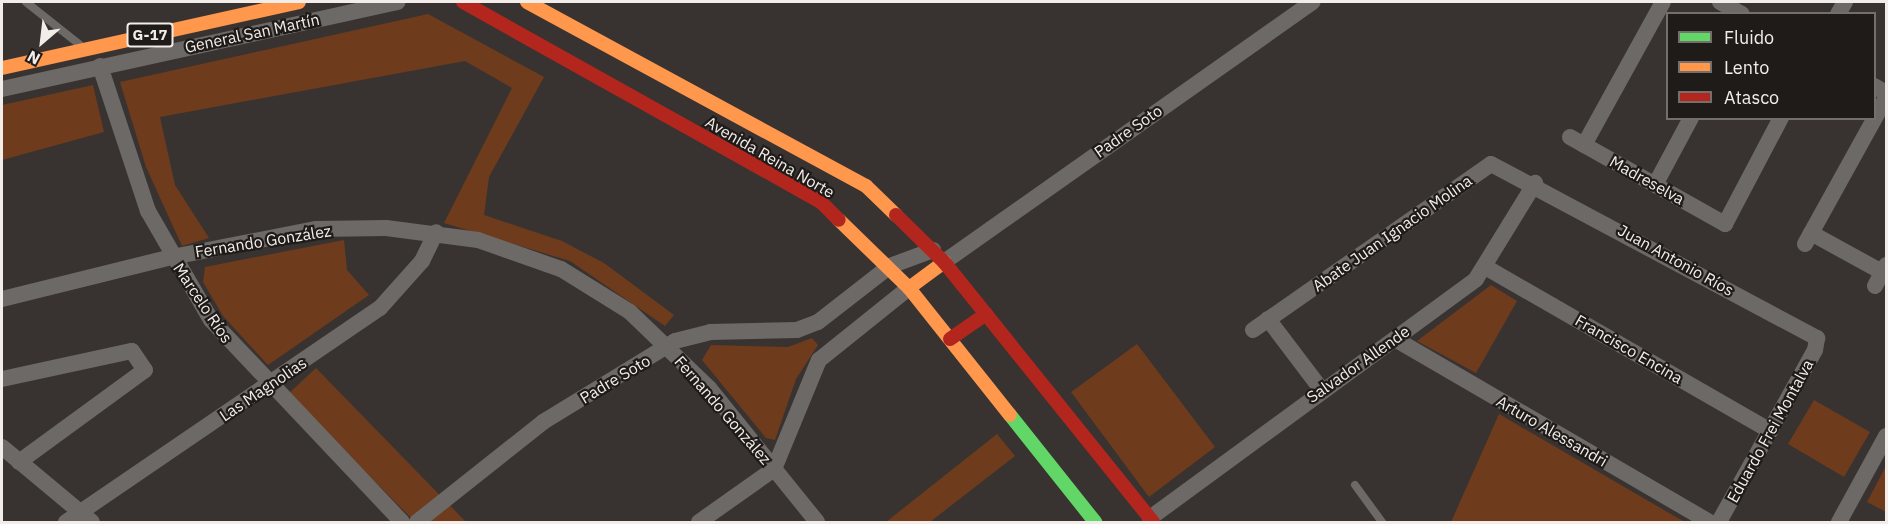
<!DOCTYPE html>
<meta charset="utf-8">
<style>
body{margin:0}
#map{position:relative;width:1888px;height:524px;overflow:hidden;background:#383330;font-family:"IBM Plex Sans",sans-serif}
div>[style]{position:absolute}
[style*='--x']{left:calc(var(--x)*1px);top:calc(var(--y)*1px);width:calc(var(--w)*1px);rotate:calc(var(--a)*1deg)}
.green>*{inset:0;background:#6e3b1d}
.lane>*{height:8px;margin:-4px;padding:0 4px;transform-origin:4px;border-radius:4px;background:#6c6967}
.street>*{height:16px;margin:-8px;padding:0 8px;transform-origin:8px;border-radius:8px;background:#6c6967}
.fast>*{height:14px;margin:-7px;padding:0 7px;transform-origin:7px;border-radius:7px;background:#63d668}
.slow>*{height:14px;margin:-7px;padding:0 7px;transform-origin:7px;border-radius:7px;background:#ff974d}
.jam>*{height:14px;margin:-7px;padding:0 7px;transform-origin:7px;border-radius:7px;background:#b3261e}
span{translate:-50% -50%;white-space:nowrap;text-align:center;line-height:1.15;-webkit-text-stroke:4.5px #1f1b19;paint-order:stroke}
.shield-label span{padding:2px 4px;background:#1f1b19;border:2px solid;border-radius:4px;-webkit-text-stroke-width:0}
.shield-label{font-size:15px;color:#f3edea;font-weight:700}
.street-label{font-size:16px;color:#f3edea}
.frame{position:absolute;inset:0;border:3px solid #f3edea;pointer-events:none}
.legend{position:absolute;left:1666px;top:12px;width:210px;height:108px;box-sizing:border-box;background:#1f1b19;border:2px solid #746f6d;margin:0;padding:8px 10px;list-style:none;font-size:18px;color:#f3edea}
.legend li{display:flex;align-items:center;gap:12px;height:30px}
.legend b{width:30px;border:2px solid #746f6d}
.north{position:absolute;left:12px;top:12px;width:60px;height:60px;-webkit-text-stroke:4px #1f1b19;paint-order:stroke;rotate:208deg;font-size:16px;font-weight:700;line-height:24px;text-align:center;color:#f3edea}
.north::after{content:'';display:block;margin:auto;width:21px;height:27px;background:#f3edea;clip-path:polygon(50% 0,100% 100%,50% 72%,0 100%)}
</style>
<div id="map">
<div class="green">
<i style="clip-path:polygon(428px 14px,544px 77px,489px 177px,484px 215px,562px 241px,604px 263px,674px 315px,665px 326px,570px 261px,444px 223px,512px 88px,465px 61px,160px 117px,175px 185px,209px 238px,182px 246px,146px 167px,120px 82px)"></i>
<i style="clip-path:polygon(93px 85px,104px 132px,2px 160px,2px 105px)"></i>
<i style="clip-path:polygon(344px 240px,347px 270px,369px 295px,268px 365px,223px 316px,203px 282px,205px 267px)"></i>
<i style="clip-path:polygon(1491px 285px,1517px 301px,1476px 373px,1417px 341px)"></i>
<i style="clip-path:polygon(812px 338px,818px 345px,796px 379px,775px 440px,766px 438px,702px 360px,711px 345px,788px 347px)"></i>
<i style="clip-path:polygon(1137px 344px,1215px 447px,1149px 497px,1071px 392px)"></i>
<i style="clip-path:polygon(316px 368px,466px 522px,415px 522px,288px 394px)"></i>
<i style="clip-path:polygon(1814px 400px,1870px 432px,1844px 477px,1788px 444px)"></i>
<i style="clip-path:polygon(1499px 414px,1669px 513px,1685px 522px,1451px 522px)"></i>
<i style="clip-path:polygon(997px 434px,1015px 456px,930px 522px,886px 522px)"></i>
<i style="clip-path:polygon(1886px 466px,1886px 512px,1867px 502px)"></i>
</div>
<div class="lane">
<i style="--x:26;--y:2;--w:69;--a:38.5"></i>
<i style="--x:1355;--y:485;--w:46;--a:53.9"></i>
</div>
<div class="street">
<i style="--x:1720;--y:2;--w:25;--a:29"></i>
<i style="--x:1838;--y:14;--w:14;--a:-60"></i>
<i style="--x:100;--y:66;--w:153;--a:71.7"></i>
<i style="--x:148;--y:211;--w:126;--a:60"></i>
<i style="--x:211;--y:320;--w:278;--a:46.6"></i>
<i style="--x:1874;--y:86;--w:14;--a:30"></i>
<i style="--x:2;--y:89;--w:405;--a:-12.4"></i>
<i style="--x:1570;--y:137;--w:178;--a:29.3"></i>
<i style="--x:1725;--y:224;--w:120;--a:-62.2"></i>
<i style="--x:1584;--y:145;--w:163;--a:-61.1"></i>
<i style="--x:1655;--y:185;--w:76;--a:-61.8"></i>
<i style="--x:1811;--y:233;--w:81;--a:28.8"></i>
<i style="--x:1805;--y:244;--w:167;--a:-61"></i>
<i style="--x:944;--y:262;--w:451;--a:-35.2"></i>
<i style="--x:1487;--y:268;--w:327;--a:29.9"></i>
<i style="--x:1875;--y:286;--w:24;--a:-62"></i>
<i style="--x:2;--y:299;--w:175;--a:-13.9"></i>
<i style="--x:172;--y:257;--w:147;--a:-11"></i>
<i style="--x:316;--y:229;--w:70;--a:-0.8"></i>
<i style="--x:386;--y:228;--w:93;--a:7.4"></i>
<i style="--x:478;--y:240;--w:88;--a:19.3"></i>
<i style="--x:561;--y:269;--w:81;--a:31.9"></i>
<i style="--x:630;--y:312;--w:110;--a:43.9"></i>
<i style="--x:709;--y:388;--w:172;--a:51.1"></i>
<i style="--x:1268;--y:319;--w:88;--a:52.9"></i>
<i style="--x:1253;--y:330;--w:290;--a:-34.9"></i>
<i style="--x:1491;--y:164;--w:370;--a:28.1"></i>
<i style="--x:1817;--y:338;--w:12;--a:99"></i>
<i style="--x:1815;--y:350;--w:197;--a:119.2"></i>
<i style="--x:1395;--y:339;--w:364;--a:30.2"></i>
<i style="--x:2;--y:379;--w:133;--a:-12.2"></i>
<i style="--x:132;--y:351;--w:23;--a:56"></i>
<i style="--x:145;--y:370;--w:156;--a:143.9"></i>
<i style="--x:2;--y:447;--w:117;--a:39.8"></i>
<i style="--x:1150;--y:518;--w:404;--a:-36.2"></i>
<i style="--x:1476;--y:279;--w:113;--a:-58.4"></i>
<i style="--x:66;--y:522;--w:380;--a:-34.3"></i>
<i style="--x:380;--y:308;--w:63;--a:-48.2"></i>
<i style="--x:422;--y:261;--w:32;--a:-64"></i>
<i style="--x:417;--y:522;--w:161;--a:-38.4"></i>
<i style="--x:543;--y:422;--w:155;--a:-31.5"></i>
<i style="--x:675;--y:341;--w:36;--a:-14"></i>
<i style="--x:710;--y:332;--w:87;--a:-1.3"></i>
<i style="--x:797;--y:330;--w:22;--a:-21"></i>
<i style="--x:818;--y:322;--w:91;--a:-37.9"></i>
<i style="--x:890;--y:266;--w:46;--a:-20.4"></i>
<i style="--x:699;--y:522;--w:92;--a:-35.2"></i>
<i style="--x:774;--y:469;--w:118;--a:-67.6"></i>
<i style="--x:819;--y:360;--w:115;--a:-38.7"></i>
<i style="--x:1839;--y:522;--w:98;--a:-61.3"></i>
</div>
<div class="fast">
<i style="--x:1010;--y:415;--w:137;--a:51.5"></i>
</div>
<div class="slow">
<i style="--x:527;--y:2;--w:386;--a:28.5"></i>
<i style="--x:866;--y:186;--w:42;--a:44"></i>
<i style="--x:2;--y:68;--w:304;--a:-12.5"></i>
<i style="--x:839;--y:220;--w:98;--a:44.2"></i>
<i style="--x:909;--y:288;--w:162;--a:51.5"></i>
<i style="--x:909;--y:288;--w:44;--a:-36.6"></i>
</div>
<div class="jam">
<i style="--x:463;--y:2;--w:410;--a:29.2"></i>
<i style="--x:821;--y:202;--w:25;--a:45"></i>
<i style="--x:896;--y:215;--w:67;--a:44.4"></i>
<i style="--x:944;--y:262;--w:334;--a:51.2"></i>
<i style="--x:950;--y:339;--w:44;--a:-34.8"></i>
</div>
<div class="shield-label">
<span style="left:150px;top:35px">G-17</span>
</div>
<div class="street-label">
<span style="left:252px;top:33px;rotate:-12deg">General San Martín</span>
<span style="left:1128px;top:131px;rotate:-35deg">Padre Soto</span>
<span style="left:770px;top:157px;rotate:30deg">Avenida Reina Norte</span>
<span style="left:1647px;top:180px;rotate:29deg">Madreselva</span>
<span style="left:1392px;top:233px;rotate:-35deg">Abate Juan Ignacio Molina</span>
<span style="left:263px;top:241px;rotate:-9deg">Fernando González</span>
<span style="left:1676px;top:260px;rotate:29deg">Juan Antonio Ríos</span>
<span style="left:203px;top:303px;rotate:56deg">Marcelo Ríos</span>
<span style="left:1629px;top:349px;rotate:30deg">Francisco Encina</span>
<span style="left:1358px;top:364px;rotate:-35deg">Salvador Allende</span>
<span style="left:615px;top:379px;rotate:-31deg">Padre Soto</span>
<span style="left:263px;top:389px;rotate:-34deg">Las Magnolias</span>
<span style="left:723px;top:410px;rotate:49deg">Fernando González</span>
<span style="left:1552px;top:431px;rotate:30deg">Arturo Alessandri</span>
<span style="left:1770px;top:431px;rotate:-61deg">Eduardo Frei Montalva</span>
</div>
<div class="frame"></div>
<ul class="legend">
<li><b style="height:8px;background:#63d668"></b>Fluido</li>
<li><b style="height:8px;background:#ff974d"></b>Lento</li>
<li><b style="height:8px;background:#b3261e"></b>Atasco</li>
</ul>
<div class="north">N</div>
</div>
